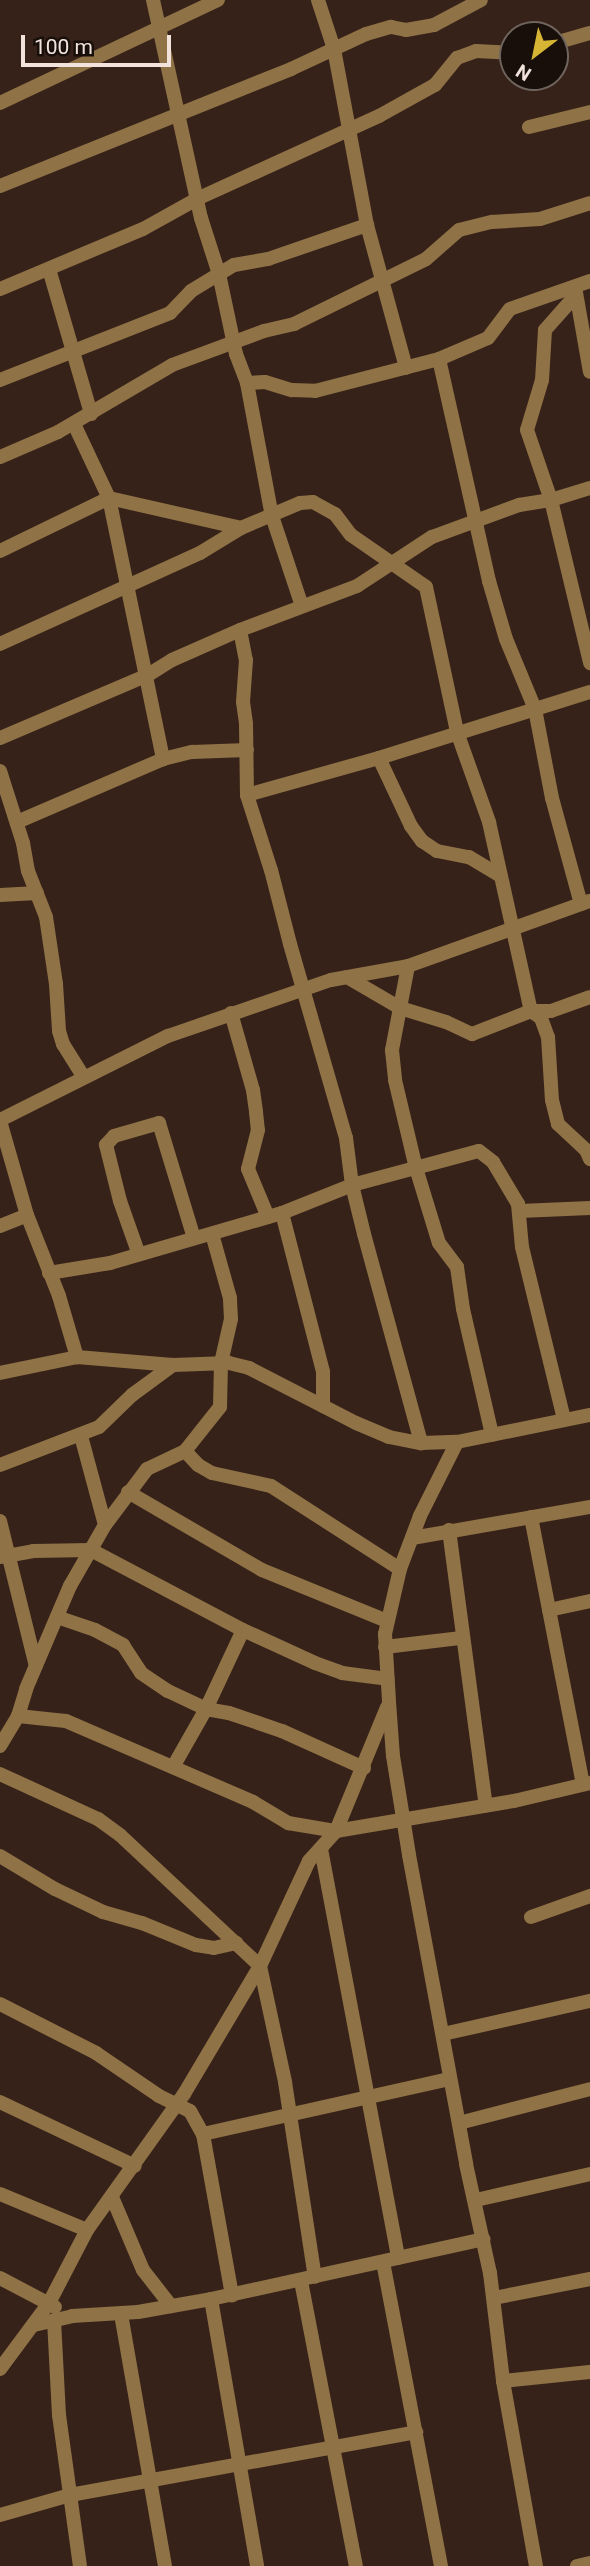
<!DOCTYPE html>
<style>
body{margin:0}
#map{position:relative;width:590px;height:2566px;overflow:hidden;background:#372219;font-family:Roboto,sans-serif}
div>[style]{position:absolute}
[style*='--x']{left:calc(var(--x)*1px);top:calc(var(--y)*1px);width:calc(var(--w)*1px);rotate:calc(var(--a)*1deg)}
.minor>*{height:14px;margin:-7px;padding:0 7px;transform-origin:7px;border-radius:7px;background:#8f7246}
span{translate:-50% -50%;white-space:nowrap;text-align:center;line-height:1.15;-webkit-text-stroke:7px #180f0a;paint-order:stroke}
.north{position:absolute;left:499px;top:21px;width:70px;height:70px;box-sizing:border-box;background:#180f0a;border:2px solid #6f645e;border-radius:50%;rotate:212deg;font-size:19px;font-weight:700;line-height:28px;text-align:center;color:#f2e4dd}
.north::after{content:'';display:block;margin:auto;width:24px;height:32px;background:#d6b534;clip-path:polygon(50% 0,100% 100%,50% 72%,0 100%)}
.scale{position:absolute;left:21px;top:35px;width:150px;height:32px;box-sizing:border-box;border:4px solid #f2e4dd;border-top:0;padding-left:9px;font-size:21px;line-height:24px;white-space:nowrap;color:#f2e4dd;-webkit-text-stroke:5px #180f0a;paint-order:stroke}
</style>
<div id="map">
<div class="minor">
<i style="--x:153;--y:0;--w:223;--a:77.6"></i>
<i style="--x:201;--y:218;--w:59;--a:72.2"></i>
<i style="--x:219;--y:274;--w:82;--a:78"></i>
<i style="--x:236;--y:354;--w:31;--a:69"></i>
<i style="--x:247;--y:383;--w:18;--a:-3"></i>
<i style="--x:265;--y:382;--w:28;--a:17"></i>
<i style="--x:292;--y:390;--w:23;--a:2"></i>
<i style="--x:315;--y:391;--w:128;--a:-14.5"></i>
<i style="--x:439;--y:359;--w:53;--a:-23.2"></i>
<i style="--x:488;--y:338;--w:36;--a:-53"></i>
<i style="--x:510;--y:309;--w:85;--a:-19.3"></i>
<i style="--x:318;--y:0;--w:52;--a:71.9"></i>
<i style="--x:334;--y:49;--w:179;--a:79.4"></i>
<i style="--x:367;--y:225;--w:148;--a:74.7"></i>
<i style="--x:555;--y:43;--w:36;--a:-16"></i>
<i style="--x:0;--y:103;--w:241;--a:-25.3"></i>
<i style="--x:529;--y:127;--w:63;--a:-13.8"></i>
<i style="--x:0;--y:186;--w:314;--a:-21.9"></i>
<i style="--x:291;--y:69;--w:83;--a:-25"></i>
<i style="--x:366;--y:34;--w:26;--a:-16"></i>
<i style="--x:391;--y:27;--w:15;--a:11"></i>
<i style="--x:406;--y:30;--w:28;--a:-10"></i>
<i style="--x:434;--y:25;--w:53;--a:-28"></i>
<i style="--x:49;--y:269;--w:151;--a:73.8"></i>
<i style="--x:575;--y:287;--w:86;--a:80"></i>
<i style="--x:0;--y:289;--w:155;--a:-22.8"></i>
<i style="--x:143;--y:229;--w:64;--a:-29"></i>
<i style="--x:199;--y:198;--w:198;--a:-24.5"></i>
<i style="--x:379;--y:116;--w:64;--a:-29"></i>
<i style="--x:435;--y:85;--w:35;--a:-51"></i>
<i style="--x:457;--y:58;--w:20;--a:-20"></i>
<i style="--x:476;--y:51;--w:37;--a:3"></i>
<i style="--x:576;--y:295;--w:47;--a:131.5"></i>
<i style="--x:545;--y:330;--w:50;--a:93.4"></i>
<i style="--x:542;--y:380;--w:52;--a:106.7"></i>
<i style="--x:527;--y:430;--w:74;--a:71.1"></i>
<i style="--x:551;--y:500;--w:168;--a:76.5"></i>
<i style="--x:439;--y:359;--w:228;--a:77.3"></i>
<i style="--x:489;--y:581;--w:60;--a:73.7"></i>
<i style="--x:506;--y:639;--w:76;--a:67.5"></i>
<i style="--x:535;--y:709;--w:91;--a:79.2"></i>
<i style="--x:552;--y:798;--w:110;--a:74.7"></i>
<i style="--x:0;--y:380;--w:183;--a:-21.5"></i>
<i style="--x:170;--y:313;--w:30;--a:-46"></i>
<i style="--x:191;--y:291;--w:50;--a:-31.2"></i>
<i style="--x:234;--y:265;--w:35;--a:-10"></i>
<i style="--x:268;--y:259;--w:105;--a:-19"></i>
<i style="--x:247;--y:383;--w:135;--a:79.4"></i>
<i style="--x:272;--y:516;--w:95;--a:71.6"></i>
<i style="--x:74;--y:424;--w:82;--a:64.7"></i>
<i style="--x:109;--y:498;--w:135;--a:12.8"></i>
<i style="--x:241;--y:528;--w:64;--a:-23"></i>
<i style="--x:300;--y:503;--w:13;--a:-4"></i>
<i style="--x:313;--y:502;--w:25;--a:29"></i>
<i style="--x:335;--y:514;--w:26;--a:53"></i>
<i style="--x:351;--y:535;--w:91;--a:34.7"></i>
<i style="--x:426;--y:587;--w:148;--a:77.9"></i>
<i style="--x:457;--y:732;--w:96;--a:70.4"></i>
<i style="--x:489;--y:822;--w:194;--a:77.5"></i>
<i style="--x:531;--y:1011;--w:12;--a:35"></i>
<i style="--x:541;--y:1018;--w:20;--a:70"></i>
<i style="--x:548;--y:1037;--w:63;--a:86.4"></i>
<i style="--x:552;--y:1100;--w:25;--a:76"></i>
<i style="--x:558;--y:1124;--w:38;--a:43"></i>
<i style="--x:586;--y:1150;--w:10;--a:66"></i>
<i style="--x:0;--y:457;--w:63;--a:-23.3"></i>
<i style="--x:58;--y:432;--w:132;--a:-30.4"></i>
<i style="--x:172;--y:365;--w:98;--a:-20.3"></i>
<i style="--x:264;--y:331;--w:31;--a:-13"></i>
<i style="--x:294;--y:324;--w:147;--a:-26.2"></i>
<i style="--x:426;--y:259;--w:44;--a:-41.3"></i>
<i style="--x:459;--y:230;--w:34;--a:-14"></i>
<i style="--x:492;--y:222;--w:48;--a:-3.6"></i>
<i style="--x:540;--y:219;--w:52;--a:-17.7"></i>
<i style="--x:0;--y:551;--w:121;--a:-25.9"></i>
<i style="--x:109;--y:498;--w:267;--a:78.3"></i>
<i style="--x:240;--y:630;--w:31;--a:79"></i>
<i style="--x:246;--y:660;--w:42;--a:94.1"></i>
<i style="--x:243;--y:702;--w:22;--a:82"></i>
<i style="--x:246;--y:724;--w:71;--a:89.2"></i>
<i style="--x:247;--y:795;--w:79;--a:72.3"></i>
<i style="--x:271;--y:870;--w:76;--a:75.6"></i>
<i style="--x:290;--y:944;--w:202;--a:73.9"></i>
<i style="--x:346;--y:1138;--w:47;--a:82.7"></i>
<i style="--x:352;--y:1185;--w:50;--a:76.2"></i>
<i style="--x:364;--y:1234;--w:217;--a:74.7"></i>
<i style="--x:0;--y:644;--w:220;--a:-24.5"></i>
<i style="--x:200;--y:553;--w:48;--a:-31.4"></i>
<i style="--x:0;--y:738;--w:161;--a:-23.1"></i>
<i style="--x:148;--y:675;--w:28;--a:-32"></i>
<i style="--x:172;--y:660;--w:74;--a:-23.8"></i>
<i style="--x:240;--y:630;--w:125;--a:-20.6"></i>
<i style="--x:357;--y:586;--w:90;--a:-33.2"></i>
<i style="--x:432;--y:537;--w:93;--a:-20.2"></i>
<i style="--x:519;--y:505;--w:32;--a:-9"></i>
<i style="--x:551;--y:500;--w:41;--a:-17.1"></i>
<i style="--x:379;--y:758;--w:75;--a:64.8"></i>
<i style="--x:411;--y:826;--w:19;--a:54"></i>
<i style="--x:422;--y:841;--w:18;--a:34"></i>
<i style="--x:437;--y:851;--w:33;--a:11"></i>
<i style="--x:469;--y:857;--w:37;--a:31"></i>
<i style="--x:0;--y:771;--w:76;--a:72.3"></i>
<i style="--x:23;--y:843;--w:28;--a:80"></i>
<i style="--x:28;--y:871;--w:49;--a:68.6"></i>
<i style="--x:46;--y:917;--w:68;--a:81.5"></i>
<i style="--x:56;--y:984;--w:47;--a:86.3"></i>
<i style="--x:59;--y:1031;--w:14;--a:73"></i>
<i style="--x:63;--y:1044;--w:38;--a:58"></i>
<i style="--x:247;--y:795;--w:137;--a:-15.7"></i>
<i style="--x:379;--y:758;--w:221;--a:-17.4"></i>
<i style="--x:17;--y:822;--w:159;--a:-23.3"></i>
<i style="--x:163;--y:759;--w:30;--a:-14"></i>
<i style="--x:192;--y:752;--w:55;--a:-2.1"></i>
<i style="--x:0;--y:895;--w:37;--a:-3"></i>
<i style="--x:408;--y:966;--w:86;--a:100.8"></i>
<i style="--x:392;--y:1050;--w:30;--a:84"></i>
<i style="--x:395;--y:1080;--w:90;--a:76.6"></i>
<i style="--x:416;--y:1168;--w:78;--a:73"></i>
<i style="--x:439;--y:1243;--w:30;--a:53"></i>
<i style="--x:457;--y:1267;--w:42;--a:81.9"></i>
<i style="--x:463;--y:1309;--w:129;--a:77"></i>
<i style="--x:347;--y:977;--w:61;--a:30.3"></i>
<i style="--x:400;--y:1008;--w:48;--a:16.9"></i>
<i style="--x:446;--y:1022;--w:29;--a:25"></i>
<i style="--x:472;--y:1034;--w:63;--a:-21.3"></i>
<i style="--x:531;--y:1011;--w:20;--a:0"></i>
<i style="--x:551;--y:1011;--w:41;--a:-19.7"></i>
<i style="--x:231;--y:1013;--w:80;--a:74.1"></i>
<i style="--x:253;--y:1090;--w:22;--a:82"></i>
<i style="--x:256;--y:1112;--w:18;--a:84"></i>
<i style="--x:258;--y:1130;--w:40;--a:104.4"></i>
<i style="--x:248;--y:1169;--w:52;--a:67.4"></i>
<i style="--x:0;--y:1120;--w:188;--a:-26.6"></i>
<i style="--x:168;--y:1036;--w:172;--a:-19"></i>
<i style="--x:331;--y:980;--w:78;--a:-10.3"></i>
<i style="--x:408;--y:966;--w:193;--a:-19.7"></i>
<i style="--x:0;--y:1121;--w:98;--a:74"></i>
<i style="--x:27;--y:1215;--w:87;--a:68.4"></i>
<i style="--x:59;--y:1296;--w:64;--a:73.6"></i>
<i style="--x:520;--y:1211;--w:70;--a:-2.5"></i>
<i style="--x:282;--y:1213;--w:164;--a:75.5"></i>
<i style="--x:323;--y:1372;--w:34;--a:90"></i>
<i style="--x:0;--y:1226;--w:29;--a:-22"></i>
<i style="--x:138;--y:1252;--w:54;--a:-109.4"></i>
<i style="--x:120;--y:1201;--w:58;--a:-104"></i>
<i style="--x:106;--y:1145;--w:12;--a:-48"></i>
<i style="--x:114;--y:1136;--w:47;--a:-16.1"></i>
<i style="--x:159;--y:1123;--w:120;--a:73.1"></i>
<i style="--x:49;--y:1273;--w:62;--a:-9.3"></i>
<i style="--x:110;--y:1263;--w:179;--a:-16.2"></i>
<i style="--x:282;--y:1213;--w:75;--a:-21.8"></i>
<i style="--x:352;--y:1185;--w:131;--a:-15"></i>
<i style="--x:479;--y:1151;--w:18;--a:38"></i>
<i style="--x:493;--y:1162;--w:49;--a:59.2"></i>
<i style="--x:518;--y:1204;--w:43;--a:84.7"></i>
<i style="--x:522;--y:1247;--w:177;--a:76.3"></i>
<i style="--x:0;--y:1373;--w:79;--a:-11.7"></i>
<i style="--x:77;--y:1357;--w:96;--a:4.8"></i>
<i style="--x:173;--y:1365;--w:56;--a:-2"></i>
<i style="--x:229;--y:1363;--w:21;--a:14"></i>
<i style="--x:249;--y:1368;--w:120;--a:27.2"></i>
<i style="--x:356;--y:1423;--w:36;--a:23"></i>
<i style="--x:389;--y:1437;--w:33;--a:11"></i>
<i style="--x:421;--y:1443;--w:36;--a:-2"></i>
<i style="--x:457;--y:1442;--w:136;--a:-11.5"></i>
<i style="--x:81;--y:1436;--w:92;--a:74.9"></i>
<i style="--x:457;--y:1442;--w:83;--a:116.6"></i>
<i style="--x:420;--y:1516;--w:57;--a:110.7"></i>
<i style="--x:400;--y:1569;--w:67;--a:103"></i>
<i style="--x:385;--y:1634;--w:68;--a:86.6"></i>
<i style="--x:389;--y:1702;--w:54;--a:85.8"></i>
<i style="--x:393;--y:1756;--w:100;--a:80.8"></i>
<i style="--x:409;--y:1855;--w:314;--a:79.5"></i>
<i style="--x:466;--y:2164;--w:112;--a:77.6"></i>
<i style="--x:490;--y:2273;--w:109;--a:83.1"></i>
<i style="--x:503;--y:2381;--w:188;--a:79.9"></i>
<i style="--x:185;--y:1451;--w:19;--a:47"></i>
<i style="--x:198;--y:1465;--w:16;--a:30"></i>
<i style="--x:212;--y:1473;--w:60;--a:12.4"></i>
<i style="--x:271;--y:1486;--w:153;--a:32.8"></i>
<i style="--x:0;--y:1465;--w:106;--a:-21"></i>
<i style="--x:99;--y:1427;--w:46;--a:-44.1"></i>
<i style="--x:132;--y:1395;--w:51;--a:-36.2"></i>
<i style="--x:128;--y:1492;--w:155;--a:30.2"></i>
<i style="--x:262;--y:1570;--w:135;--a:22.2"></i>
<i style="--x:531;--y:1517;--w:272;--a:79"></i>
<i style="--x:0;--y:1521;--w:149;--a:76.1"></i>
<i style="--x:449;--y:1530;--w:278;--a:82.4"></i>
<i style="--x:412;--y:1538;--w:181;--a:-9.9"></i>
<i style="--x:0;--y:1557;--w:34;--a:-10"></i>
<i style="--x:33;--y:1551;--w:58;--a:-1"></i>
<i style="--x:91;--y:1550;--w:172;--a:27.8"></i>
<i style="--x:243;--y:1630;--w:79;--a:24.6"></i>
<i style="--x:315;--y:1663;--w:29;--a:20"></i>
<i style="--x:342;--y:1673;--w:46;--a:7.4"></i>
<i style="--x:549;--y:1610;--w:42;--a:-12.4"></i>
<i style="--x:57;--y:1617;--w:40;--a:18.9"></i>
<i style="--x:95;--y:1630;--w:32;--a:28"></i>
<i style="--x:123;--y:1645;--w:33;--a:57"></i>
<i style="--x:141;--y:1673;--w:32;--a:34"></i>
<i style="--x:168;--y:1691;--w:42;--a:25.3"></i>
<i style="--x:206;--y:1709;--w:23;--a:10"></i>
<i style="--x:229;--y:1713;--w:56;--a:18.8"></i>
<i style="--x:282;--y:1731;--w:90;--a:24.3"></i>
<i style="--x:385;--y:1647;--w:77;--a:-6.8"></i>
<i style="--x:18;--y:1716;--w:48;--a:5.9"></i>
<i style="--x:66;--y:1721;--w:204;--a:23.4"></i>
<i style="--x:253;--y:1802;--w:41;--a:31"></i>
<i style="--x:288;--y:1823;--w:49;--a:9.5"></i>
<i style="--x:336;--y:1831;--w:181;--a:-9.6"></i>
<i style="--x:514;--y:1801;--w:78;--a:-13.3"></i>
<i style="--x:0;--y:1746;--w:35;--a:-59"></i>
<i style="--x:18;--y:1716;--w:28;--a:-73"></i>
<i style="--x:26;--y:1689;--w:112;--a:-66.9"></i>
<i style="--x:70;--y:1586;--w:70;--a:-60.2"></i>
<i style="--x:105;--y:1525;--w:70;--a:-53.1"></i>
<i style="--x:147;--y:1469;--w:42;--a:-25.3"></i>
<i style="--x:185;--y:1451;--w:56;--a:-51.5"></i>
<i style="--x:220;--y:1407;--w:44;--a:-88.7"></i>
<i style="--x:221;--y:1363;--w:45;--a:-77.2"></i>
<i style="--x:231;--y:1319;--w:21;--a:-93"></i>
<i style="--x:230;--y:1298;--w:66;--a:-105.7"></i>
<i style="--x:173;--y:1767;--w:67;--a:-60.4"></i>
<i style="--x:206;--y:1709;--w:87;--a:-64.9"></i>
<i style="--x:0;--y:1774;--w:108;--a:24.7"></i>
<i style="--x:98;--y:1819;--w:27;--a:36"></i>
<i style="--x:120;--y:1835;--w:192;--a:43.1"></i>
<i style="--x:260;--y:1966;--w:119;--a:77.8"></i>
<i style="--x:285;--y:2082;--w:197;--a:81.3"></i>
<i style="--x:321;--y:1849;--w:416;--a:79.3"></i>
<i style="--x:0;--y:1856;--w:64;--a:31"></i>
<i style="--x:55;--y:1889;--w:53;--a:25.6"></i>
<i style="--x:103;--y:1912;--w:41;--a:15.8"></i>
<i style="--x:142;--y:1923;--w:58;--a:22.2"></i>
<i style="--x:196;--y:1945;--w:18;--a:9"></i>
<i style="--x:214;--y:1948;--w:23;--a:-13"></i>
<i style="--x:531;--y:1917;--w:63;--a:-19.6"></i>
<i style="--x:0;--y:2004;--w:108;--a:27"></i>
<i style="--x:96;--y:2053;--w:76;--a:34.3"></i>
<i style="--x:159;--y:2096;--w:34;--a:26"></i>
<i style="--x:190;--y:2111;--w:26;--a:61"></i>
<i style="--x:203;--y:2134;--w:164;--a:79.8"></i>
<i style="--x:443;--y:2034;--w:151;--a:-12.7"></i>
<i style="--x:0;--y:2102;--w:149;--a:25.4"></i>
<i style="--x:459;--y:2123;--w:135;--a:-14.5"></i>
<i style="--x:203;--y:2134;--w:253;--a:-12.6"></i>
<i style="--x:0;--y:2194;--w:94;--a:22.5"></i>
<i style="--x:112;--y:2197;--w:79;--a:67"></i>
<i style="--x:143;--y:2270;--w:46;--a:52.1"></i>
<i style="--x:476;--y:2200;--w:117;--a:-12.8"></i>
<i style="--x:383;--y:2262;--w:309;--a:79.2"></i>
<i style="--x:0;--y:2278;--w:62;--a:27.8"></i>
<i style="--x:301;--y:2281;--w:290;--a:79.1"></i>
<i style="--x:494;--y:2298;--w:98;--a:-11.2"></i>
<i style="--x:211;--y:2299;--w:271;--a:80.2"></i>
<i style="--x:121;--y:2314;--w:256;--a:80.1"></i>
<i style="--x:54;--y:2320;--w:95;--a:87"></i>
<i style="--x:59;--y:2415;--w:152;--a:82.1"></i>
<i style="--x:34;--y:2325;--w:39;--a:-13"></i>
<i style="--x:72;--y:2316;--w:66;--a:-3.5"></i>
<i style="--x:138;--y:2312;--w:74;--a:-10.1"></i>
<i style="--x:211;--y:2299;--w:279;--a:-12.4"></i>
<i style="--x:0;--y:2369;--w:82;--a:-53.4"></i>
<i style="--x:49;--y:2303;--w:82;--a:-62.5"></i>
<i style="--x:87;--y:2230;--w:167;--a:-54.5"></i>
<i style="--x:184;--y:2094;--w:149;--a:-59.3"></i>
<i style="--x:260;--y:1966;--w:116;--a:-65"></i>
<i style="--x:309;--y:1861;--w:40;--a:-48"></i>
<i style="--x:336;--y:1831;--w:134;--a:-67.6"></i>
<i style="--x:503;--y:2381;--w:87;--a:-5.9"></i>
<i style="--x:0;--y:2515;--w:73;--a:-15.9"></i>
<i style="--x:70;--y:2495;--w:352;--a:-10.3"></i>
<i style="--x:577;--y:2566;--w:13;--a:-13"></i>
</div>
<div class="north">N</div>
<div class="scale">100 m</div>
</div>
